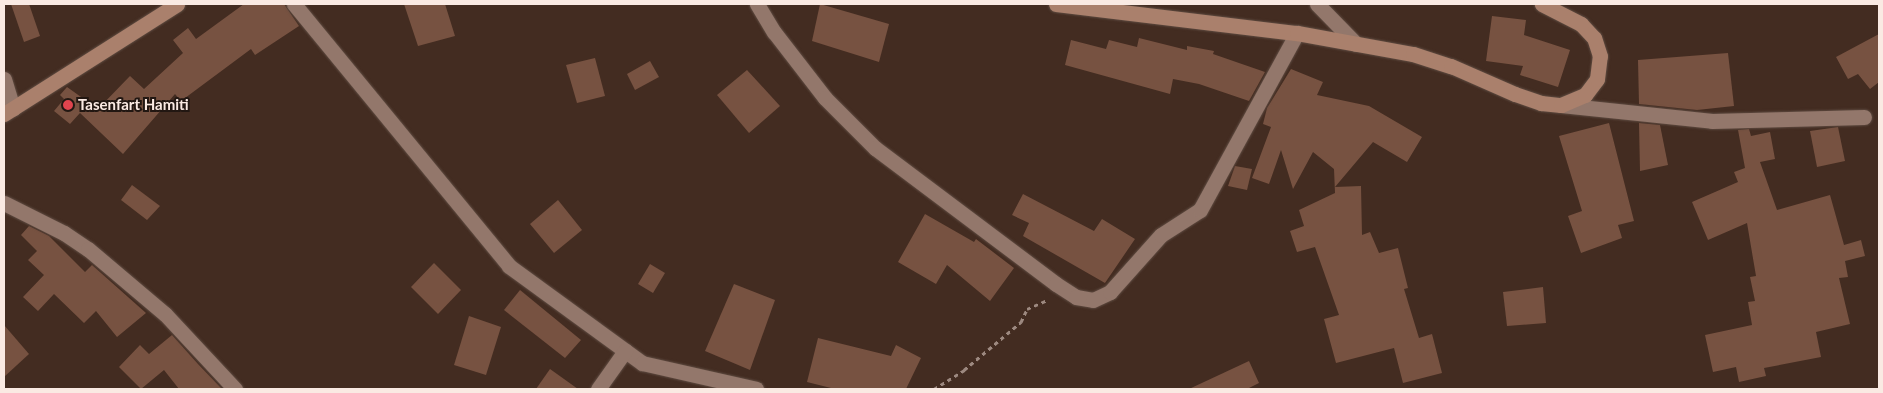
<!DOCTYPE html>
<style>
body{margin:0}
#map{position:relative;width:1883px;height:393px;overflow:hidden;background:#432c21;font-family:Lato,sans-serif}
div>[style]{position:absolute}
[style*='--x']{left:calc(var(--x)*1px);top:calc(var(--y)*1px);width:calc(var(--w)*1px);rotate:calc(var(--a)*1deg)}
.building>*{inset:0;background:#775241}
.path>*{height:3px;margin-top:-1.5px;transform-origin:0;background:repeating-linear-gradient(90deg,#9d8980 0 4px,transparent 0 8px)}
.roads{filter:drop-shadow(0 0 1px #5f4c42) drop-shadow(0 0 1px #5f4c42)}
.street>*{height:15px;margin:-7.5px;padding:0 7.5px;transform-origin:7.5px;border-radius:7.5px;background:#93776b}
.secondary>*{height:15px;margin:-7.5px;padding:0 7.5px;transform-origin:7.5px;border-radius:7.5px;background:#aa806c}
.dots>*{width:14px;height:14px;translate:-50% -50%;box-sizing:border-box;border:2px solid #221712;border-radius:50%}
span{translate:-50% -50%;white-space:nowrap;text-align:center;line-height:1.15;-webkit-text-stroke:4px #221712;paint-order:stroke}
.poi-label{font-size:15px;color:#faeae3;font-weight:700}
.left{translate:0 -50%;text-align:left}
.frame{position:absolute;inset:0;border:5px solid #faeae3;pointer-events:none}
</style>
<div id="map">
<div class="building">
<i style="clip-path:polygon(11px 4px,29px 4px,40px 36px,24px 42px)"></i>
<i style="clip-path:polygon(244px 4px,284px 4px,299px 26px,255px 55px,251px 49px,181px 101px,175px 94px,123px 154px,80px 113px,70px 124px,54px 111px,64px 99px,60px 95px,67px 87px,98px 109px,130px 76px,144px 89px,183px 53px,173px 40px,188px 28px,196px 39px)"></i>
<i style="clip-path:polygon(404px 4px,445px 4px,455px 36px,418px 46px)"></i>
<i style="clip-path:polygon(820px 4px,889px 24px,879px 62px,812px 41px)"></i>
<i style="clip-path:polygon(1492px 16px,1526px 20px,1524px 35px,1570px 50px,1558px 87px,1520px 75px,1523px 66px,1486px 61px)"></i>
<i style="clip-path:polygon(1879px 34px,1879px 82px,1870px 89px,1858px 74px,1848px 79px,1836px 57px)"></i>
<i style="clip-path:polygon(1139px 38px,1187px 50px,1187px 46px,1214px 51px,1213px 54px,1265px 72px,1249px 101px,1199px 84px,1173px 79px,1170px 94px,1065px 65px,1071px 40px,1106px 49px,1109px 40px,1137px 47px)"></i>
<i style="clip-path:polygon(1728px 53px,1734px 106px,1697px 110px,1639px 104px,1638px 60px)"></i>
<i style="clip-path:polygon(595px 58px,605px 96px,577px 103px,566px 65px)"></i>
<i style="clip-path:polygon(650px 61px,659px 77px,635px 90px,627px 74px)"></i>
<i style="clip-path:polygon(1291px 69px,1323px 82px,1317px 95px,1369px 106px,1422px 137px,1407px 162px,1373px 142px,1335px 187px,1361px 186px,1362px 235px,1370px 232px,1379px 253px,1398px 248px,1408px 288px,1404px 289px,1419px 338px,1432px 334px,1442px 373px,1403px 383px,1394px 348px,1336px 363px,1324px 319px,1339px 315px,1315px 247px,1297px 252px,1290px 231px,1304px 226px,1299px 210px,1335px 193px,1334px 169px,1313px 152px,1293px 189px,1281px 150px,1269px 184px,1252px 178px,1271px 127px,1263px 124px,1267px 108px)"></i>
<i style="clip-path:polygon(747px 70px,780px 106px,749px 133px,717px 95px)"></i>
<i style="clip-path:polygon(1609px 123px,1634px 221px,1618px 225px,1622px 238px,1581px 253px,1568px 216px,1582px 211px,1559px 136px)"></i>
<i style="clip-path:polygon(1639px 123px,1660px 125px,1668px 165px,1640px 171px)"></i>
<i style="clip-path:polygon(1838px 127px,1845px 161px,1817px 167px,1810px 131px)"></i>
<i style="clip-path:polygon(1749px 129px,1751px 136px,1770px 132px,1775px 159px,1760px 162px,1777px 210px,1830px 195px,1844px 245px,1861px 240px,1865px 256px,1845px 261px,1848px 277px,1839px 278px,1850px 324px,1816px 332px,1821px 357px,1764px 368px,1766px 376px,1739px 382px,1736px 367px,1713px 372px,1705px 335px,1752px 325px,1748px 302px,1755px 301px,1750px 277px,1756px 276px,1747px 223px,1708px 240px,1692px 202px,1738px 182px,1734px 172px,1745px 168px,1738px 130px)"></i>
<i style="clip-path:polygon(1235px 166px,1252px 169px,1247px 190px,1228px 186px)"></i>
<i style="clip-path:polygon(132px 185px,160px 206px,147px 220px,121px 200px)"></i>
<i style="clip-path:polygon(1023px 194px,1094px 231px,1102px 219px,1135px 239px,1105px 283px,1023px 236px,1029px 223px,1012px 215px)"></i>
<i style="clip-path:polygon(558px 200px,582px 230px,554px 253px,530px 224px)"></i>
<i style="clip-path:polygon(925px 214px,974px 242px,976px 239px,1014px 268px,990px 301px,947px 265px,936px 284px,898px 262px)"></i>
<i style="clip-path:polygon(29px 226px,49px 236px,85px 272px,92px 265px,146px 313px,117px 337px,96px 311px,84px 323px,54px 294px,38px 311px,23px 297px,44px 275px,28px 260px,37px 251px,21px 235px)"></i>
<i style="clip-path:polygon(434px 263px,461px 290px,438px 314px,411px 287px)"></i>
<i style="clip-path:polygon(650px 264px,665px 273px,653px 293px,638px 284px)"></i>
<i style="clip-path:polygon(734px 284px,775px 300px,750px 370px,705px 351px)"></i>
<i style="clip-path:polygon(1543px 287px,1546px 323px,1507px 326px,1503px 292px)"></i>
<i style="clip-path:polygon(520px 290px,581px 340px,565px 358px,504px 310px)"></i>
<i style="clip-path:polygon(469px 316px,501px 327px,486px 375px,454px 365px)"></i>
<i style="clip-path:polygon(4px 325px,29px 354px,4px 377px)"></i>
<i style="clip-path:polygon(172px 335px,198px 364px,222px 389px,179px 389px,164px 370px,141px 389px,119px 367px,140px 345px,149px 354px)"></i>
<i style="clip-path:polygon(818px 338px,891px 356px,896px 345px,921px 358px,906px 389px,835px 389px,807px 382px)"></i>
<i style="clip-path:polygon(1249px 361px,1259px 383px,1247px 389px,1189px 389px)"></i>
<i style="clip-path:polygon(550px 369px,578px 389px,536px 389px)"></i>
</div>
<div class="path">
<i style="--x:934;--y:389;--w:36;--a:-32"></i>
<i style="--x:964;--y:370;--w:75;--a:-40.1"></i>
<i style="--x:1021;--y:322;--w:14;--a:-65"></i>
<i style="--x:1027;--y:309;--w:22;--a:-24"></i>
</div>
<div class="roads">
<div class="street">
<i style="--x:294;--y:4;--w:339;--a:50.6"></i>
<i style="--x:509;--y:266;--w:165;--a:36.1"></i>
<i style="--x:642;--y:363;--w:117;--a:12.8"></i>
<i style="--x:757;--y:4;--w:33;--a:59"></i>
<i style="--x:774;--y:32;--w:83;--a:52.3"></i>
<i style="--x:825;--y:98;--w:71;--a:45"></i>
<i style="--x:875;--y:148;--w:226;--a:36.9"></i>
<i style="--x:1056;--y:284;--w:24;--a:33"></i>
<i style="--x:1076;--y:297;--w:17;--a:10"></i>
<i style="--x:1093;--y:300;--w:19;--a:-25"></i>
<i style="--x:1110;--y:292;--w:76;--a:-48.2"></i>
<i style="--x:1161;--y:235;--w:46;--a:-32.7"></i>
<i style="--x:1200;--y:210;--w:202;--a:-61.3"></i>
<i style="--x:1317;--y:4;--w:56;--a:45.7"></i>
<i style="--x:4;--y:79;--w:31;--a:73"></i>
<i style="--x:1561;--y:105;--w:152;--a:6"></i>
<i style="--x:1712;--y:121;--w:152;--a:-1.5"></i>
<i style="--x:4;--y:203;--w:67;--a:26.6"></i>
<i style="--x:64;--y:233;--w:29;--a:34"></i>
<i style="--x:88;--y:249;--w:101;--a:40.2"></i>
<i style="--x:165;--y:314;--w:103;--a:47"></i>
<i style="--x:598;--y:389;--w:47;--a:-54.6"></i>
</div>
<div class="secondary">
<i style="--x:1056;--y:4;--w:243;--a:6.9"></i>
<i style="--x:1297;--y:33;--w:118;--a:10.3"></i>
<i style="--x:1413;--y:54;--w:40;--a:18"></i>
<i style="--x:1451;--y:66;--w:70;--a:23.6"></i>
<i style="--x:1515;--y:94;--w:28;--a:19"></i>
<i style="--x:1541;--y:103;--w:20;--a:6"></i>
<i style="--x:1561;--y:105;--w:26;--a:-23"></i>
<i style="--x:1585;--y:95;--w:20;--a:-53"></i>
<i style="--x:1597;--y:79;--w:23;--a:-83"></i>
<i style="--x:1600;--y:56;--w:19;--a:-108"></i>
<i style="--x:1594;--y:38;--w:19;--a:-133"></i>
<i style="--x:1581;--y:24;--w:44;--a:-152.9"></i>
<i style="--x:4;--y:114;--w:205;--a:-32.4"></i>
</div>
</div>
<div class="dots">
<i style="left:68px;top:105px;background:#e0444e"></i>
</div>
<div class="poi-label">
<span class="left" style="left:78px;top:105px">Tasenfart Hamiti</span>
</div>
<div class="frame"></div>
</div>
